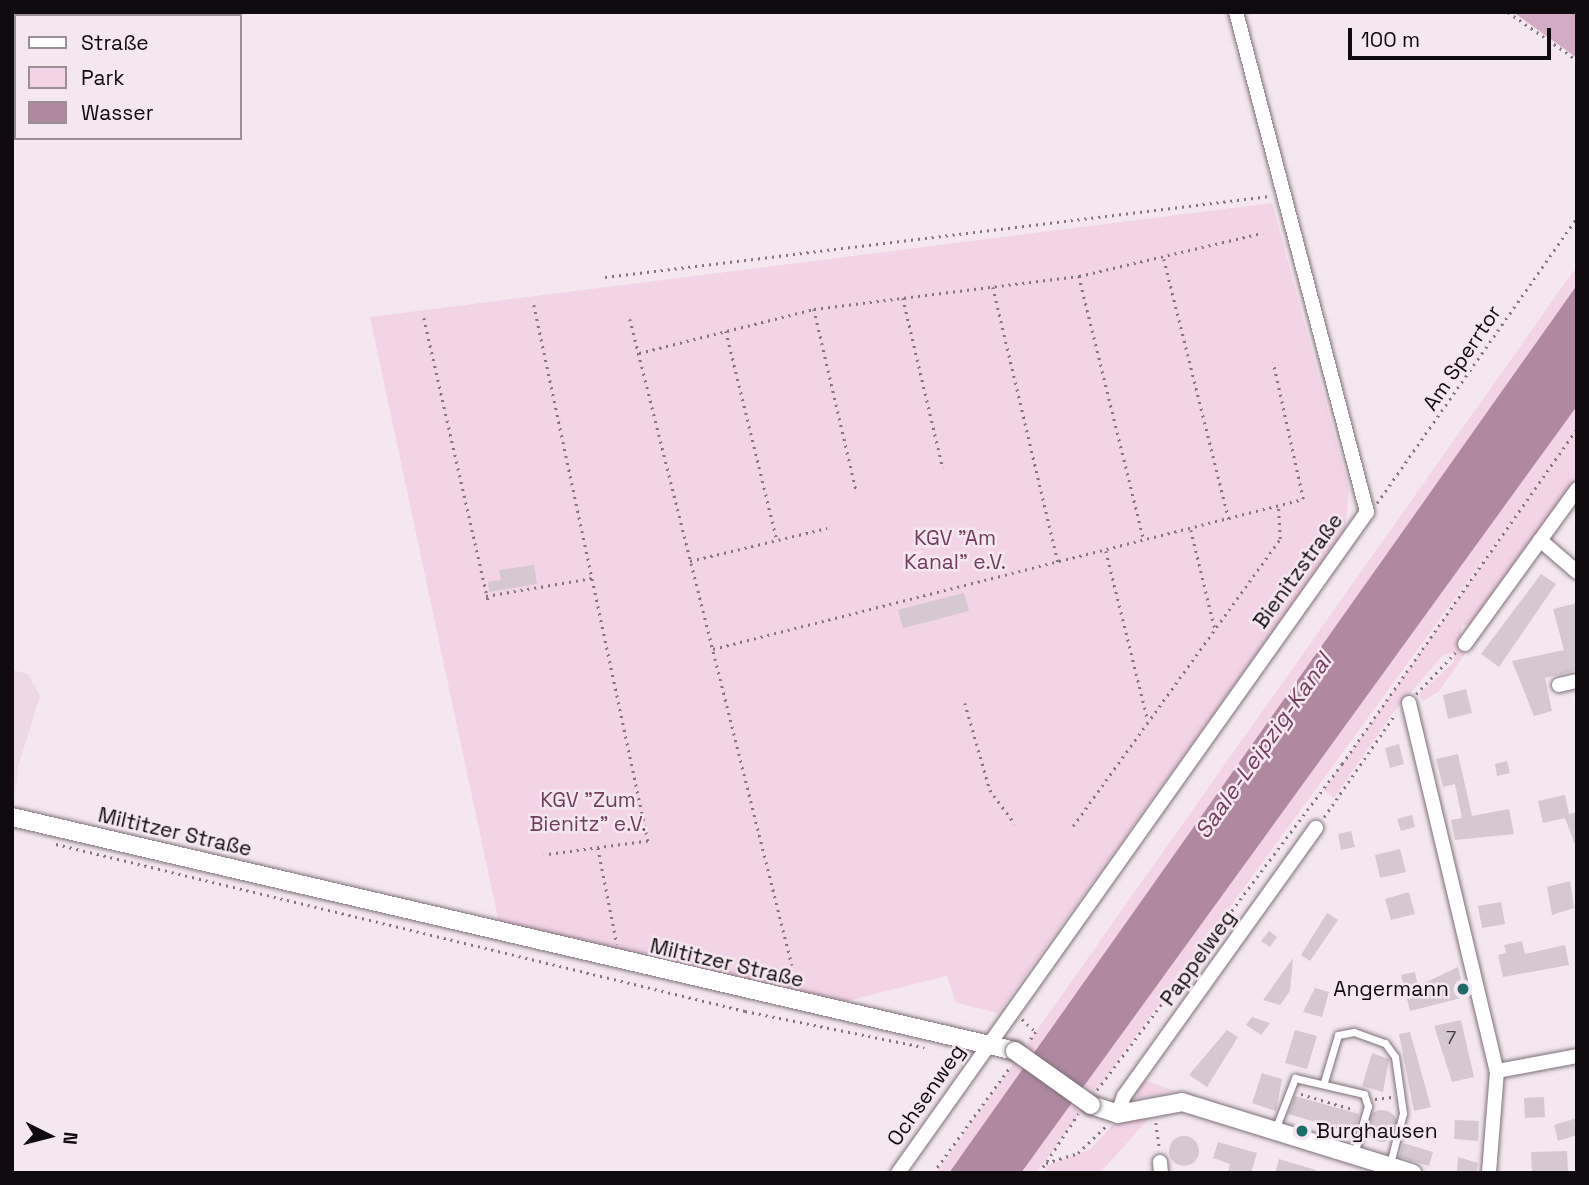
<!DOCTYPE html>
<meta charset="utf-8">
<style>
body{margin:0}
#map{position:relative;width:1589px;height:1185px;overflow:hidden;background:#f5e7ef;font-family:"Space Grotesk",sans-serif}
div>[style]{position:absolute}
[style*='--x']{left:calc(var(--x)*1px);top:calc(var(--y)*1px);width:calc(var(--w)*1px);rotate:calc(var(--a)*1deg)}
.built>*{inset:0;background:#edd9e6}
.green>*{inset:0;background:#f3d3e6}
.forest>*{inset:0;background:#d3abc4}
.water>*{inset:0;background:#b089a1}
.building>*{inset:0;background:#d5c8d0}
.round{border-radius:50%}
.path>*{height:2.5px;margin-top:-1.25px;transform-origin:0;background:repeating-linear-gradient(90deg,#80767c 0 2px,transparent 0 7px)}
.roads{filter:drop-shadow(0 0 2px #7c7077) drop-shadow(0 0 2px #7c7077)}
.service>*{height:7px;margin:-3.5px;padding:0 3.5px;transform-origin:3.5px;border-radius:3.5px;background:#fff}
.minor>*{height:14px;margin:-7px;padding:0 7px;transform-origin:7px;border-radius:7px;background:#fff}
.tertiary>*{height:18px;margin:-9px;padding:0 9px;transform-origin:9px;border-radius:9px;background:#fff}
.bridges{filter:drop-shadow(0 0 2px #7c7077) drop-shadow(0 0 2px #7c7077)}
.tertiary-bridge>*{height:18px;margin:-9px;padding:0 9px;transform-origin:9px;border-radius:9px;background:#fff}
.dots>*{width:19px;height:19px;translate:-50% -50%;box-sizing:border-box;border:4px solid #f5e7ef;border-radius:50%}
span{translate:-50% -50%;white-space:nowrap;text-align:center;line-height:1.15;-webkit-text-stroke:5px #f5e7ef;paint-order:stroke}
.number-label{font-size:18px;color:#403a3e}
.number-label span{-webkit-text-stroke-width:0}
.street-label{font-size:21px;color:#0f0a0d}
.park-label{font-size:21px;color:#703c5f}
.poi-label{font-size:21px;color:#0f0a0d}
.right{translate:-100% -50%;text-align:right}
.left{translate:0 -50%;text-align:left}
.water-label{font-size:23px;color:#713d60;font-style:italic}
.frame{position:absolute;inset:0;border:14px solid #0f0a0d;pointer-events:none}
.legend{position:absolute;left:14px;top:14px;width:228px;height:126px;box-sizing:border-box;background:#f5e7ef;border:2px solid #998f95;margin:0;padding:9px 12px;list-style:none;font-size:21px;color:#0f0a0d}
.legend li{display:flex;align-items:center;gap:14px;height:35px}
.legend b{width:35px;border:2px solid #998f95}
.north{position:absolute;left:14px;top:1101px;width:70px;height:70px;-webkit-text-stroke:5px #f5e7ef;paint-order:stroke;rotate:96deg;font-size:19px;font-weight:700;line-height:28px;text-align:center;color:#0f0a0d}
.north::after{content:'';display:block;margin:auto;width:24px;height:32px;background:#0f0a0d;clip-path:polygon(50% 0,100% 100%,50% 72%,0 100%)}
.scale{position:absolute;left:1348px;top:28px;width:203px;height:32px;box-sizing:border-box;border:4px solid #0f0a0d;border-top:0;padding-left:9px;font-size:21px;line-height:24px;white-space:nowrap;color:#0f0a0d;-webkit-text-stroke:5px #f5e7ef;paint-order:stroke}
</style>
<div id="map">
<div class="built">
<i style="clip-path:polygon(12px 670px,28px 674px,40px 696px,18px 767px,15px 801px)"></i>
</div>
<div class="green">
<i style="clip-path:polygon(1272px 203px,1349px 489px,1345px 531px,998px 1013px,956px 1003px,947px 976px,843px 1002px,499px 923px,370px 317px)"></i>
<i style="clip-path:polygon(1577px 266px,1577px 285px,1023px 1074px,949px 1173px,936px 1173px)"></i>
<i style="clip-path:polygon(1577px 406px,1577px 481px,1474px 624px,1462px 625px,1459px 645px,1467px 651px,1439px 691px,1423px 701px,1419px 694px,1454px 662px,1453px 653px,1443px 655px,1392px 714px,1334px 798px,1324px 790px,1542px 479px,1036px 1173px,1021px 1173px)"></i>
<i style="clip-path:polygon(1140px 1079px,1176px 1091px,1128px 1100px)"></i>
<i style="clip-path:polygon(1152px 1115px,1100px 1173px,1047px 1173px,1046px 1166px,1091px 1149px,1114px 1123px)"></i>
</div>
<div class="forest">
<i style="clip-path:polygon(1513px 12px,1577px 12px,1577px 58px)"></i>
</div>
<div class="water">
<i style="clip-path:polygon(1577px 285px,1577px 406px,1021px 1173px,949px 1173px)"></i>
</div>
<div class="building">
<i style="clip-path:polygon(534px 565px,537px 584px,489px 592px,488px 582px,501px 580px,499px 570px)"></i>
<i style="clip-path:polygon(1541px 574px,1556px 584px,1499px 667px,1481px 654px)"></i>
<i style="clip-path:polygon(964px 593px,969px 611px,903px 628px,898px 610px)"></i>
<i style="clip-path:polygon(1577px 603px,1577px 670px,1545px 678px,1552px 711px,1534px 716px,1512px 661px,1564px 650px,1553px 609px)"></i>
<i style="clip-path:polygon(1466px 689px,1472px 713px,1448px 719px,1443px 695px)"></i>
<i style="clip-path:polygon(1399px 744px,1404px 764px,1390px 768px,1385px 748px)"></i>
<i style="clip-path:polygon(1458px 754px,1472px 816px,1509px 809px,1514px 834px,1455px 840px,1451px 820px,1462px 818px,1455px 784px,1443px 787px,1436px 759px)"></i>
<i style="clip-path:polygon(1507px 761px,1510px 773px,1497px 776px,1495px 764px)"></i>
<i style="clip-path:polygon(1565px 795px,1569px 814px,1577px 812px,1577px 850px,1565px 818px,1543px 823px,1538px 801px)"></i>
<i style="clip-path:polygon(1412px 815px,1415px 827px,1401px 831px,1397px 819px)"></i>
<i style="clip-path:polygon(1351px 831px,1355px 847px,1341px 850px,1338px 834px)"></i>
<i style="clip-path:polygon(1400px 849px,1406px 872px,1380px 878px,1375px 855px)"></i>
<i style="clip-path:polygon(1570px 881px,1574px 908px,1552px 915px,1547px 887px)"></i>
<i style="clip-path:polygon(1409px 892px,1415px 914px,1391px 920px,1385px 899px)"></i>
<i style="clip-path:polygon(1501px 902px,1505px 924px,1482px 928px,1478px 906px)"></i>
<i style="clip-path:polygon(1327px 913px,1338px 920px,1310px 961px,1301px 955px)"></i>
<i style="clip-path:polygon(1269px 931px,1277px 937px,1270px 947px,1261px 941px)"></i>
<i style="clip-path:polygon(1522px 941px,1525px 954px,1565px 945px,1569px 965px,1503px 977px,1498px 955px,1506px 953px,1504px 945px)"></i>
<i style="clip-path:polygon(1293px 958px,1290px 991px,1280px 1005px,1263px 1000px)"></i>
<i style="clip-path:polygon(1458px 967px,1465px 997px,1410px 1011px,1401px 975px,1415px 972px,1418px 986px)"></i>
<i style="clip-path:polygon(1315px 988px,1329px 992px,1322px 1017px,1303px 1012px)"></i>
<i style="clip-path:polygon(1252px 1017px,1270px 1023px,1261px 1035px,1246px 1025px)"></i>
<i style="clip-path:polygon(1461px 1020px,1474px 1077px,1452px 1082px,1434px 1026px)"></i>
<i style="clip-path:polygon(1227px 1030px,1238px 1037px,1207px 1087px,1189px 1075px)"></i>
<i style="clip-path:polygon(1295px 1030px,1317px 1036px,1307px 1069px,1285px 1063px)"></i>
<i style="clip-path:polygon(1410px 1032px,1431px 1107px,1414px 1111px,1399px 1034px)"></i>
<i style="clip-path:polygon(1372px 1053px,1389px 1059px,1383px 1092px,1362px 1086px)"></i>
<i style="clip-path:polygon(1262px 1073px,1282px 1079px,1276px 1111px,1252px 1103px)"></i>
<i style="clip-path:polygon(1295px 1096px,1359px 1114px,1354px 1133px,1288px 1114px)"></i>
<i style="clip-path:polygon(1544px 1097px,1545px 1117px,1525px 1118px,1524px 1098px)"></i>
<i class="round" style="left:1366px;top:1110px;width:32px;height:32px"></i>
<i style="clip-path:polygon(1577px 1118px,1577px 1135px,1558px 1141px,1554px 1125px)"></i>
<i style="clip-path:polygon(1455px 1120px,1479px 1121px,1478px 1141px,1454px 1139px)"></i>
<i class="round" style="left:1169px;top:1136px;width:30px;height:30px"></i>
<i style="clip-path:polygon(1218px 1142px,1257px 1153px,1251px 1173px,1228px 1173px,1230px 1164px,1213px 1158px)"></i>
<i style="clip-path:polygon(1403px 1143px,1433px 1152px,1429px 1166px,1399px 1157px)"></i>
<i style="clip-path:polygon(1567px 1151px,1568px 1173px,1532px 1173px,1531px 1152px)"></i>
<i style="clip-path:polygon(1458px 1157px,1478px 1163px,1476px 1173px,1457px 1173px)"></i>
<i style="clip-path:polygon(1279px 1159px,1316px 1170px,1315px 1173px,1275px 1173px)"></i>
</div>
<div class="path">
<i style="--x:1508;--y:12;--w:84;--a:34.8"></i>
<i style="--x:1164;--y:259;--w:268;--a:76"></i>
<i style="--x:1079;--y:276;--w:273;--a:76.2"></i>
<i style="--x:605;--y:277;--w:670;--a:-6.94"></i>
<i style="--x:993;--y:287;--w:284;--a:76.7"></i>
<i style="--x:903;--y:298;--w:175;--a:76.8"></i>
<i style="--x:534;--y:305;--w:548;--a:77.99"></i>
<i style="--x:648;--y:841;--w:105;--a:172.3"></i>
<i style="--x:814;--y:309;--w:185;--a:76.9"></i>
<i style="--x:424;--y:318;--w:294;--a:77.2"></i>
<i style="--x:630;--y:319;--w:666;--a:75.92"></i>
<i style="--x:726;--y:331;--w:215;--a:76.3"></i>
<i style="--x:639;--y:353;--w:180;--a:-14.1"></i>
<i style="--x:814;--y:309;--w:267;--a:-7.1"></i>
<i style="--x:1079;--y:276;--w:189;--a:-13.2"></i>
<i style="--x:1377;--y:503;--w:349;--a:-55"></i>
<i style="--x:1191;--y:530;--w:102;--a:76.4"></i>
<i style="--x:1106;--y:551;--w:175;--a:76.1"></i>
<i style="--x:690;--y:561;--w:141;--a:-13.5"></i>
<i style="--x:486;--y:596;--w:108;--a:-9.6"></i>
<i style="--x:713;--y:649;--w:609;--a:-14.26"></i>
<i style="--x:1303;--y:499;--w:140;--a:-102.4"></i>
<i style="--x:1416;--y:694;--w:57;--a:-46.4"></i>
<i style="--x:965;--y:703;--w:91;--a:74"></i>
<i style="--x:990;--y:790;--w:42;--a:53.7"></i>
<i style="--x:1324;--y:817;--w:126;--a:-55.3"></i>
<i style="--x:1073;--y:826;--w:354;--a:-54.2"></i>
<i style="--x:1280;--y:539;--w:34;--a:-93"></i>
<i style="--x:56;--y:844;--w:709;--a:13.62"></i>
<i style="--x:745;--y:1011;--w:183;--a:11.4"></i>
<i style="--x:598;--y:848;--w:98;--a:78.8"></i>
<i style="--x:1022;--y:1019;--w:19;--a:43"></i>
<i style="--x:1036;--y:1032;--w:12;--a:125"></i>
<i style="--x:1097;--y:1090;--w:408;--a:-53.1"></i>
<i style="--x:1342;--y:764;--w:410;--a:-55"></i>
<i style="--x:1301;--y:1094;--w:56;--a:16.5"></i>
<i style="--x:1375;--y:1099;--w:17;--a:-7"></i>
<i style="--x:1156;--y:1123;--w:28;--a:82"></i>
<i style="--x:1046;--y:1163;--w:34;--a:-17"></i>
<i style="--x:1078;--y:1153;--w:39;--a:-44"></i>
<i style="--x:933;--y:1173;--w:131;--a:-54"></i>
<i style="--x:1039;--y:1173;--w:71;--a:-56.5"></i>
</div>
<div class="roads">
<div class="service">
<i style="--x:1324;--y:1082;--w:49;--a:-73.4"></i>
<i style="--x:1338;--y:1035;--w:16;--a:-11"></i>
<i style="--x:1354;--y:1032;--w:33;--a:20"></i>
<i style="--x:1385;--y:1043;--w:17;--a:54"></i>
<i style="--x:1395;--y:1057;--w:57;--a:81.9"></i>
<i style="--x:1403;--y:1113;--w:53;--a:104.3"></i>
<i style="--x:1275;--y:1130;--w:56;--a:-69"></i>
<i style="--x:1295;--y:1078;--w:71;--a:13.1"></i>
<i style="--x:1364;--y:1094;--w:13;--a:72"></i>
<i style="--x:1368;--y:1106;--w:50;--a:106.3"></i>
</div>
<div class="minor">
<i style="--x:1540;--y:540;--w:49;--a:40.9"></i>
<i style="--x:1465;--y:644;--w:191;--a:-54.1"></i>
<i style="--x:1559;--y:685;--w:18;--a:-13"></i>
<i style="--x:1409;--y:703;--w:378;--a:76.6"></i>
<i style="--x:1497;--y:1071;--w:102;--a:94.5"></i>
<i style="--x:1497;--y:1071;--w:81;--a:-10.6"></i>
<i style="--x:1118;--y:1114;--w:19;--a:-72"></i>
<i style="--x:1124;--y:1096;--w:330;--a:-54.4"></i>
<i style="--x:1160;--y:1162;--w:11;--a:85"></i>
<i style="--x:898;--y:1173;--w:810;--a:-54.64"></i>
<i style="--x:1367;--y:512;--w:517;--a:-104.68"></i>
</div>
<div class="tertiary">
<i style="--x:12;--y:817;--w:1030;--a:13.13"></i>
<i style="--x:1091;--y:1105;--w:28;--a:18"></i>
<i style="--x:1118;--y:1114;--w:65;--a:-10.6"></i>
<i style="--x:1182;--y:1102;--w:241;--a:17.2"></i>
</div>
</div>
<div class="bridges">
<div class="tertiary-bridge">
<i style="--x:1015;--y:1051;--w:93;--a:35.4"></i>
</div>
</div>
<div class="dots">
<i style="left:1463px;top:989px;background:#1f6b68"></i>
<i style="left:1302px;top:1131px;background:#1f6b68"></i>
</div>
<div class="number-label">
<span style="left:1451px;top:1038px">7</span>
</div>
<div class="street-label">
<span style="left:1462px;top:358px;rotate:-56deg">Am Sperrtor</span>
<span style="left:1298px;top:571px;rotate:-54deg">Bienitzstraße</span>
<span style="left:175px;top:832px;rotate:13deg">Miltitzer Straße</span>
<span style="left:1198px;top:958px;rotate:-54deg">Pappelweg</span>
<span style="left:727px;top:963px;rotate:13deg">Miltitzer Straße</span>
<span style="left:926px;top:1095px;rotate:-55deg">Ochsenweg</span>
</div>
<div class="park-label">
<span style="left:955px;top:550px">KGV "Am<br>Kanal" e.V.</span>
<span style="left:588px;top:812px">KGV "Zum<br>Bienitz" e.V.</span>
</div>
<div class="poi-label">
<span class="right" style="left:1449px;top:989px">Angermann</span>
<span class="left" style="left:1316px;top:1131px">Burghausen</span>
</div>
<div class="water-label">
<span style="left:1263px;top:746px;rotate:-55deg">Saale-Leipzig-Kanal</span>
</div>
<div class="frame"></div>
<ul class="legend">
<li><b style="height:9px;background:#fff"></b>Straße</li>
<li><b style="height:19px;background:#f3d3e6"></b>Park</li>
<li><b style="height:19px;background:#b089a1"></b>Wasser</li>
</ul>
<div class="north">N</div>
<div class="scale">100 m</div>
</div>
